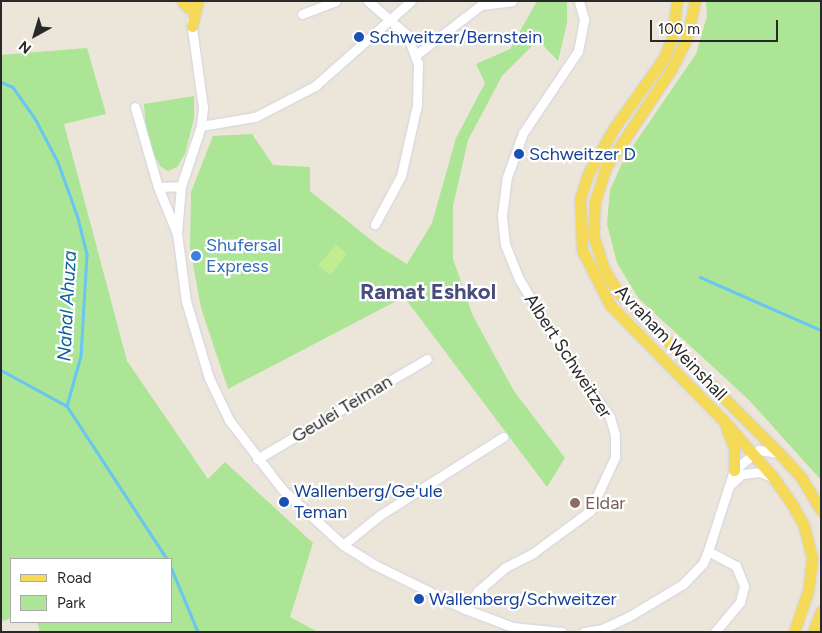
<!DOCTYPE html>
<style>
body{margin:0}
#map{position:relative;width:822px;height:633px;overflow:hidden;background:#ece6da;font-family:Figtree,sans-serif}
div>[style]{position:absolute}
[style*='--x']{left:calc(var(--x)*1px);top:calc(var(--y)*1px);width:calc(var(--w)*1px);rotate:calc(var(--a)*1deg)}
.green>*{inset:0;background:#abe595}
.pitch>*{inset:0;background:#c0ed90}
.stream>*{height:2.5px;margin:-1.25px;padding:0 1.25px;transform-origin:1.25px;border-radius:1.25px;background:#69c5f2}
.roads{filter:drop-shadow(0 0 1px #d0d2e3) drop-shadow(0 0 1px #d0d2e3)}
.minor>*{height:9px;margin:-4.5px;padding:0 4.5px;transform-origin:4.5px;border-radius:4.5px;background:#fff}
.major>*{height:11px;margin:-5.5px;padding:0 5.5px;transform-origin:5.5px;border-radius:5.5px;background:#f5da57}
.dots>*{width:14px;height:14px;translate:-50% -50%;box-sizing:border-box;border:2px solid #fff;border-radius:50%}
span{translate:-50% -50%;white-space:nowrap;text-align:center;line-height:1.15;-webkit-text-stroke:4.5px #fff;paint-order:stroke}
.transit-label{font-size:18px;color:#164399}
.left{translate:0 -50%;text-align:left}
.shop-label{font-size:18px;color:#366cbe}
.street-label{font-size:18px;color:#292929}
.education-label{font-size:18px;color:#785e54}
.water-label{font-size:19px;color:#09619d;font-style:italic}
.district-label{font-size:22px;color:#484e7b;font-weight:700}
.frame{position:absolute;inset:0;border:2px solid #292929;pointer-events:none}
.legend{position:absolute;left:10px;top:558px;width:162px;height:65px;box-sizing:border-box;background:#fff;border:1px solid #a9a9a9;margin:0;padding:6px 9px;list-style:none;font-size:15px;color:#292929}
.legend li{display:flex;align-items:center;gap:10px;height:25px}
.legend b{width:25px;border:1px solid #a9a9a9}
.north{position:absolute;left:10px;top:10px;width:50px;height:50px;-webkit-text-stroke:4px #fff;paint-order:stroke;rotate:219deg;font-size:14px;font-weight:700;line-height:20px;text-align:center;color:#292929}
.north::after{content:'';display:block;margin:auto;width:18px;height:22px;background:#292929;clip-path:polygon(50% 0,100% 100%,50% 72%,0 100%)}
.scale{position:absolute;left:650px;top:20px;width:128px;height:22px;box-sizing:border-box;border:2px solid #292929;border-top:0;padding-left:6px;font-size:15px;line-height:18px;white-space:nowrap;color:#292929;-webkit-text-stroke:4px #fff;paint-order:stroke}
</style>
<div id="map">
<div class="green">
<i style="clip-path:polygon(537px 1px,567px 1px,567px 23px,558px 61px,538px 40px,502px 76px,468px 140px,453px 206px,453px 259px,473px 316px,514px 391px,565px 458px,547px 487px,404px 297px,228px 389px,201px 308px,190px 248px,191px 192px,213px 136px,252px 134px,273px 165px,310px 167px,310px 191px,380px 247px,407px 264px,432px 223px,456px 138px,485px 83px,476px 64px,510px 49px)"></i>
<i style="clip-path:polygon(706px 1px,821px 1px,821px 480px,749px 400px,639px 299px,617px 263px,607px 224px,610px 190px,624px 159px,696px 54px,707px 16px)"></i>
<i style="clip-path:polygon(87px 48px,106px 114px,64px 124px,127px 361px,208px 479px,225px 462px,313px 543px,290px 617px,318px 632px,40px 632px,37px 622px,171px 622px,171px 559px,11px 559px,11px 618px,3px 621px,1px 616px,1px 55px)"></i>
<i style="clip-path:polygon(194px 96px,194px 118px,185px 154px,177px 167px,168px 171px,161px 167px,147px 143px,144px 104px)"></i>
</div>
<div class="pitch">
<i style="clip-path:polygon(336px 245px,347px 254px,330px 275px,318px 265px)"></i>
</div>
<div class="stream">
<i style="--x:1;--y:82;--w:13;--a:23"></i>
<i style="--x:13;--y:87;--w:40;--a:55.1"></i>
<i style="--x:36;--y:120;--w:47;--a:62.4"></i>
<i style="--x:58;--y:162;--w:59;--a:70.3"></i>
<i style="--x:78;--y:218;--w:38;--a:76"></i>
<i style="--x:87;--y:255;--w:101;--a:93.4"></i>
<i style="--x:81;--y:356;--w:52;--a:105.6"></i>
<i style="--x:700;--y:277;--w:132;--a:23.7"></i>
<i style="--x:1;--y:370;--w:75;--a:28.6"></i>
<i style="--x:67;--y:406;--w:183;--a:56.8"></i>
<i style="--x:171;--y:567;--w:70;--a:67.4"></i>
</div>
<div class="roads">
<div class="minor">
<i style="--x:368;--y:1;--w:52;--a:41.1"></i>
<i style="--x:407;--y:35;--w:30;--a:69"></i>
<i style="--x:418;--y:63;--w:42;--a:91.4"></i>
<i style="--x:417;--y:105;--w:73;--a:102.7"></i>
<i style="--x:401;--y:176;--w:55;--a:118.4"></i>
<i style="--x:302;--y:14;--w:36;--a:-21"></i>
<i style="--x:191;--y:21;--w:88;--a:82.1"></i>
<i style="--x:203;--y:108;--w:18;--a:96"></i>
<i style="--x:201;--y:126;--w:63;--a:108.4"></i>
<i style="--x:181;--y:186;--w:47;--a:94.9"></i>
<i style="--x:177;--y:233;--w:69;--a:82.5"></i>
<i style="--x:186;--y:301;--w:80;--a:73.4"></i>
<i style="--x:209;--y:378;--w:47;--a:64.5"></i>
<i style="--x:229;--y:420;--w:87;--a:52.5"></i>
<i style="--x:282;--y:489;--w:83;--a:42.6"></i>
<i style="--x:343;--y:545;--w:36;--a:32"></i>
<i style="--x:373;--y:564;--w:102;--a:26.1"></i>
<i style="--x:465;--y:609;--w:51;--a:20.6"></i>
<i style="--x:513;--y:627;--w:49;--a:5.8"></i>
<i style="--x:416;--y:55;--w:82;--a:-37.6"></i>
<i style="--x:481;--y:5;--w:31;--a:-7"></i>
<i style="--x:135;--y:107;--w:83;--a:74"></i>
<i style="--x:158;--y:187;--w:23;--a:-2"></i>
<i style="--x:201;--y:126;--w:55;--a:-9.5"></i>
<i style="--x:255;--y:117;--w:68;--a:-27.3"></i>
<i style="--x:315;--y:86;--w:128;--a:-41.5"></i>
<i style="--x:158;--y:187;--w:48;--a:67.8"></i>
<i style="--x:257;--y:459;--w:197;--a:-30.5"></i>
<i style="--x:730;--y:485;--w:16;--a:-43"></i>
<i style="--x:742;--y:474;--w:18;--a:-6"></i>
<i style="--x:760;--y:472;--w:13;--a:23"></i>
<i style="--x:343;--y:545;--w:48;--a:-39"></i>
<i style="--x:380;--y:515;--w:146;--a:-32.4"></i>
<i style="--x:708;--y:551;--w:32;--a:28"></i>
<i style="--x:736;--y:566;--w:22;--a:68"></i>
<i style="--x:744;--y:586;--w:16;--a:104"></i>
<i style="--x:740;--y:602;--w:39;--a:130"></i>
<i style="--x:465;--y:609;--w:22;--a:-54"></i>
<i style="--x:478;--y:591;--w:35;--a:-41"></i>
<i style="--x:504;--y:568;--w:33;--a:-27"></i>
<i style="--x:533;--y:553;--w:71;--a:-36.4"></i>
<i style="--x:590;--y:511;--w:60;--a:-65.2"></i>
<i style="--x:615;--y:457;--w:22;--a:-90"></i>
<i style="--x:615;--y:435;--w:19;--a:-106"></i>
<i style="--x:610;--y:417;--w:90;--a:-125.5"></i>
<i style="--x:558;--y:344;--w:76;--a:-121"></i>
<i style="--x:519;--y:279;--w:37;--a:-112"></i>
<i style="--x:505;--y:245;--w:29;--a:-96"></i>
<i style="--x:502;--y:216;--w:39;--a:-83"></i>
<i style="--x:507;--y:177;--w:47;--a:-70"></i>
<i style="--x:523;--y:133;--w:99;--a:-56.1"></i>
<i style="--x:578;--y:51;--w:33;--a:-79"></i>
<i style="--x:584;--y:19;--w:19;--a:-106"></i>
<i style="--x:584;--y:632;--w:18;--a:-9"></i>
<i style="--x:602;--y:629;--w:29;--a:-25"></i>
<i style="--x:628;--y:617;--w:64;--a:-31"></i>
<i style="--x:683;--y:584;--w:29;--a:-46"></i>
<i style="--x:703;--y:563;--w:13;--a:-67"></i>
<i style="--x:708;--y:551;--w:85;--a:-72.2"></i>
<i style="--x:734;--y:470;--w:32;--a:-39"></i>
<i style="--x:759;--y:450;--w:19;--a:9"></i>
</div>
<div class="major">
<i style="--x:182;--y:1;--w:9;--a:49"></i>
<i style="--x:677;--y:1;--w:37;--a:98"></i>
<i style="--x:672;--y:38;--w:22;--a:112"></i>
<i style="--x:664;--y:58;--w:86;--a:125.5"></i>
<i style="--x:614;--y:128;--w:53;--a:119.5"></i>
<i style="--x:588;--y:174;--w:25;--a:108"></i>
<i style="--x:580;--y:198;--w:52;--a:87.8"></i>
<i style="--x:582;--y:250;--w:62;--a:63"></i>
<i style="--x:610;--y:305;--w:161;--a:45.5"></i>
<i style="--x:723;--y:420;--w:76;--a:48.7"></i>
<i style="--x:773;--y:477;--w:35;--a:55"></i>
<i style="--x:793;--y:506;--w:23;--a:61"></i>
<i style="--x:804;--y:526;--w:34;--a:76"></i>
<i style="--x:812;--y:559;--w:32;--a:97"></i>
<i style="--x:808;--y:591;--w:43;--a:108.9"></i>
<i style="--x:695;--y:1;--w:40;--a:103"></i>
<i style="--x:686;--y:40;--w:35;--a:117"></i>
<i style="--x:670;--y:71;--w:115;--a:123.7"></i>
<i style="--x:606;--y:167;--w:35;--a:108"></i>
<i style="--x:595;--y:200;--w:35;--a:93"></i>
<i style="--x:593;--y:235;--w:36;--a:72"></i>
<i style="--x:604;--y:269;--w:27;--a:59"></i>
<i style="--x:618;--y:292;--w:231;--a:45"></i>
<i style="--x:781;--y:455;--w:30;--a:48"></i>
<i style="--x:801;--y:477;--w:39;--a:59"></i>
<i style="--x:192;--y:26;--w:26;--a:-77"></i>
<i style="--x:726;--y:427;--w:22;--a:69"></i>
<i style="--x:734;--y:448;--w:22;--a:90"></i>
<i style="--x:813;--y:632;--w:22;--a:-69"></i>
</div>
</div>
<div class="dots">
<i style="left:359px;top:37px;background:#1a4fb4"></i>
<i style="left:519px;top:154px;background:#1a4fb4"></i>
<i style="left:196px;top:256px;background:#3f7fe0"></i>
<i style="left:284px;top:502px;background:#1a4fb4"></i>
<i style="left:575px;top:503px;background:#8d6e63"></i>
<i style="left:419px;top:599px;background:#1a4fb4"></i>
</div>
<div class="transit-label">
<span class="left" style="left:369px;top:37px">Schweitzer/Bernstein</span>
<span class="left" style="left:529px;top:154px">Schweitzer D</span>
<span class="left" style="left:294px;top:502px">Wallenberg/Ge'ule<br>Teman</span>
<span class="left" style="left:429px;top:599px">Wallenberg/Schweitzer</span>
</div>
<div class="shop-label">
<span class="left" style="left:206px;top:256px">Shufersal<br>Express</span>
</div>
<div class="street-label">
<span style="left:671px;top:343px;rotate:46deg">Avraham Weinshall</span>
<span style="left:568px;top:356px;rotate:57deg">Albert Schweitzer</span>
<span style="left:342px;top:409px;rotate:-31deg">Geulei Teiman</span>
</div>
<div class="education-label">
<span class="left" style="left:585px;top:503px">Eldar</span>
</div>
<div class="water-label">
<span style="left:67px;top:306px;rotate:-87deg">Nahal Ahuza</span>
</div>
<div class="district-label">
<span style="left:428px;top:292px">Ramat Eshkol</span>
</div>
<div class="frame"></div>
<ul class="legend">
<li><b style="height:6px;background:#f5da57"></b>Road</li>
<li><b style="height:14px;background:#abe595"></b>Park</li>
</ul>
<div class="north">N</div>
<div class="scale">100 m</div>
</div>
